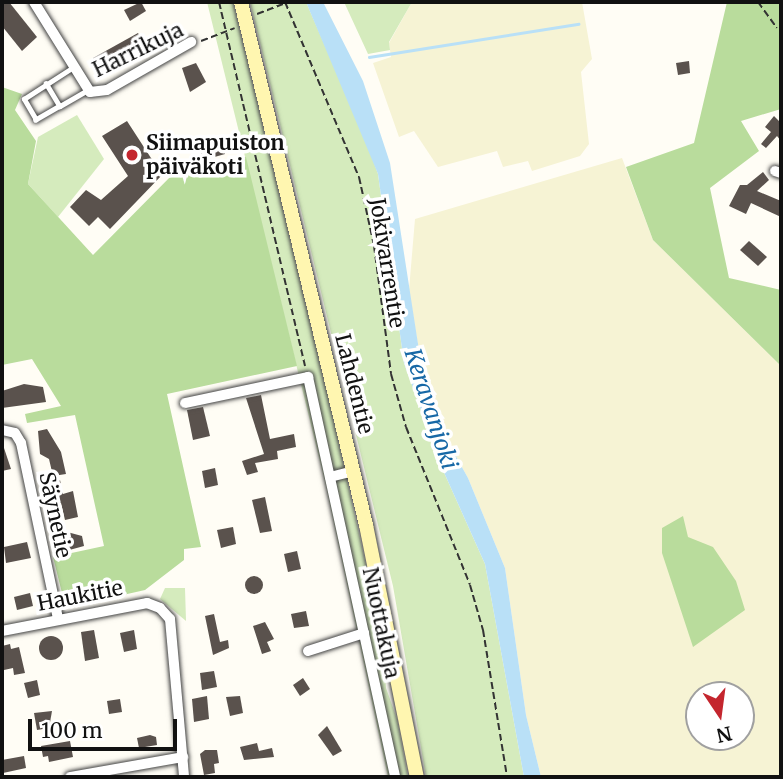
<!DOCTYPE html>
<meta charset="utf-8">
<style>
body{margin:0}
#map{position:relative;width:783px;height:779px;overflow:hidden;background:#fffdf5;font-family:Merriweather,serif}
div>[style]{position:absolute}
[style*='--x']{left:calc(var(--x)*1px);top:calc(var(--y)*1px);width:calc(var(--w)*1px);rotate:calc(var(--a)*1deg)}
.farmland>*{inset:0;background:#f6f3d4}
.green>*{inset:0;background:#d5ebbd}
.forest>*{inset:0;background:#b9dc9c}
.water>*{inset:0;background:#b9e0f7}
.stream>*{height:2.5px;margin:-1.25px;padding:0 1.25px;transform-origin:1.25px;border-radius:1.25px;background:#b9e0f7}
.building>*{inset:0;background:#5a524d}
.round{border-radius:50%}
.path>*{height:2px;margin-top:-1px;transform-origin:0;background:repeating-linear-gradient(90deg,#333 0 7px,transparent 0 10.5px)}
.roads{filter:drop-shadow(0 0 2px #444) drop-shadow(0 0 2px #444)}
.lane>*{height:4.5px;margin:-2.25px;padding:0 2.25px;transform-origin:2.25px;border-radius:2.25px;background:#fff}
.street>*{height:10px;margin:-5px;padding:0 5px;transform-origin:5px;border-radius:5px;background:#fff}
.secondary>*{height:14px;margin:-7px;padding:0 7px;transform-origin:7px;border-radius:7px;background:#fff6b0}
.dots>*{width:19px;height:19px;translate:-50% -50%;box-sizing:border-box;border:4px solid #fff;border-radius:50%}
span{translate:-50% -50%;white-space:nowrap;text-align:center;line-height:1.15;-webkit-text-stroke:7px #fff;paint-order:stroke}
.street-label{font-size:21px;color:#111}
.poi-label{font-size:21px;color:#111;font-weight:700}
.left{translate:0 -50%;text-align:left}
.water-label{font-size:23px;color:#1768a6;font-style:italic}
.frame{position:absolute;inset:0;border:4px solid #111;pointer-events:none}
.north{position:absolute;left:685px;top:681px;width:70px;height:70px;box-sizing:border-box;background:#fff;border:2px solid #a0a0a0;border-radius:50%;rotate:167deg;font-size:19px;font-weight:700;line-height:28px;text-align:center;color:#111}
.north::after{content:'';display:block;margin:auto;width:24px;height:32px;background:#c4262e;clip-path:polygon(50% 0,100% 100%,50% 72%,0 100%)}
.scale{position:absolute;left:28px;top:719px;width:149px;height:32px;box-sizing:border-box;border:4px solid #111;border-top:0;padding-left:9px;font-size:21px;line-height:24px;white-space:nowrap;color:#111;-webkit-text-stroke:5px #fff;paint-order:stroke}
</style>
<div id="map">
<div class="farmland">
<i style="clip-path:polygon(412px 2px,582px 2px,592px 59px,581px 72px,589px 144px,580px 156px,532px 171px,528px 161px,503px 167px,497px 151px,438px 167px,414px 131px,399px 137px,373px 63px,391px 57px,389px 43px)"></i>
<i style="clip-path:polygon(evenodd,622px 158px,653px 240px,781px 366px,781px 777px,541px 777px,526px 715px,505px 568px,468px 478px,443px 433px,423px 376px,409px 290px,415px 219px,622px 158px,699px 695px,741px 695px,741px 737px,699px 737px,699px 695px)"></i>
</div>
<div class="green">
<i style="clip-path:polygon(207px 2px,233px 2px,337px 436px,382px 636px,386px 688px,397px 719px,408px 777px,388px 777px,326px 486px)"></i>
<i style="clip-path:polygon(250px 2px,306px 2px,365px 138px,378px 174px,404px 363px,442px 468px,485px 564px,524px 777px,426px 777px,393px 586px)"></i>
<i style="clip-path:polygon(344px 2px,412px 2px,389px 42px,390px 50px,368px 54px)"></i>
<i style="clip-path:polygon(77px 115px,104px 159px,58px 217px,28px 184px,38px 137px)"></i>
<i style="clip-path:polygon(165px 588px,185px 588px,186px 621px,160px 599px)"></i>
</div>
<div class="forest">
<i style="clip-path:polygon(727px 2px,781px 2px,781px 109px,741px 121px,759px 151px,710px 188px,729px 278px,781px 290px,781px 366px,653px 240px,626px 167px,694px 143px)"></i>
<i style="clip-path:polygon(2px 87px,22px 94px,15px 110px,36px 141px,28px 184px,93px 255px,174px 173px,246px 157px,297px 366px,167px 394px,201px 547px,184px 549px,184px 560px,145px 590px,74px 606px,64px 601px,53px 557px,104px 546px,75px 415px,27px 423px,25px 414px,61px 406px,32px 359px,2px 365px)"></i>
<i style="clip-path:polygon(683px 516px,688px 537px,713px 547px,736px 581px,745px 610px,693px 647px,662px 553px,662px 528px)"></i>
</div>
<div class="water">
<i style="clip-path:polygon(306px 2px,323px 2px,363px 81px,390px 163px,423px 376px,443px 433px,468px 478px,505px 568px,526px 715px,541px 777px,524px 777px,485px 564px,442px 468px,404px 363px,378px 174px)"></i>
</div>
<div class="stream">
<i style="--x:369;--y:57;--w:212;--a:-9"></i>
</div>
<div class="building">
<i style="clip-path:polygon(2px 2px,9px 2px,37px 37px,22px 51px,2px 26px)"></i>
<i style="clip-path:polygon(141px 2px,146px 11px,130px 21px,124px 10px)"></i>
<i style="clip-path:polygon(138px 33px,144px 44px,99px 69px,93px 58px)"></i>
<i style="clip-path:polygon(689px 61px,690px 73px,678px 75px,676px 63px)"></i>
<i style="clip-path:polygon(196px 63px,206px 82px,190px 92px,182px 68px)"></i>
<i style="clip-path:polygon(774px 116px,781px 123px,781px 141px,777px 136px,766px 148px,761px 144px,771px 132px,765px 127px)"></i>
<i style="clip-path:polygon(127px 121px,162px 175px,110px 229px,98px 217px,89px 226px,70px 207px,86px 190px,101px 200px,128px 176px,102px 136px)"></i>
<i style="clip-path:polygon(223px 145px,225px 154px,204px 160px,200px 150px)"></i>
<i style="clip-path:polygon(763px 172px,769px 180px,757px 191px,781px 201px,781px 217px,751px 203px,746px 214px,729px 206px,740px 185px,747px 185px)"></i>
<i style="clip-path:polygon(749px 241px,767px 257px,758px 266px,740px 250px)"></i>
<i style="clip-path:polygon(24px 384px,43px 387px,46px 402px,2px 408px,2px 391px)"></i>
<i style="clip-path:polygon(261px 395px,270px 439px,294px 434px,296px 447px,277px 451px,278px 459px,255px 463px,258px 472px,247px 475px,242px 461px,264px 454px,246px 398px)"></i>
<i style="clip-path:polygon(203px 407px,210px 436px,193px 440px,187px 410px)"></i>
<i style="clip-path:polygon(47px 429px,61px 452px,66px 474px,53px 476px,49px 459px,40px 454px,38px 431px)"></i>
<i style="clip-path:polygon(2px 442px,11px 469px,2px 471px)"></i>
<i style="clip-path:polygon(215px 468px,218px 485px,205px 488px,202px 471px)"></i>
<i style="clip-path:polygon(60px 480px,63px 494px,73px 491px,78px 517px,65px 520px,61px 503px,51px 505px,46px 483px)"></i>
<i style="clip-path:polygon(265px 497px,272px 531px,260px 533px,252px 500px)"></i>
<i style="clip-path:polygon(233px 527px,236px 544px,221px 548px,217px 530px)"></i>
<i style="clip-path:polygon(56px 529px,82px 536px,84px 546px,62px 552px)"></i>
<i style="clip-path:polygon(27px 542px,31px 558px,6px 563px,4px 547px)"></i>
<i style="clip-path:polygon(297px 551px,301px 569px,288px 572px,284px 554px)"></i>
<i class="round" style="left:245px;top:576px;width:18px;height:18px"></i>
<i style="clip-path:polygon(30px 593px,33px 606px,17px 610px,14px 597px)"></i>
<i style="clip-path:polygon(306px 611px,309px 626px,294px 628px,291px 614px)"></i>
<i style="clip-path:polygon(214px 614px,220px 642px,228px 640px,229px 648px,213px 655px,205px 616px)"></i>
<i style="clip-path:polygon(265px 622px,274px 639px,267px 642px,271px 651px,262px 654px,253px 626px)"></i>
<i style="clip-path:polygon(94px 630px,99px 658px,85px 661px,81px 632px)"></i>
<i style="clip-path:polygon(134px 630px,137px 649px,124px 652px,120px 633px)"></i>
<i class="round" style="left:39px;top:636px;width:24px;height:24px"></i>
<i style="clip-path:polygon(10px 644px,11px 649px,19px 647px,25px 673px,14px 675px,13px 668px,4px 670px,2px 646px)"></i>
<i style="clip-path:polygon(214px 671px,217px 687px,202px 690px,200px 673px)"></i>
<i style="clip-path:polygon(303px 678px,310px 689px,300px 696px,293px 685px)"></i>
<i style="clip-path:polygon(37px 680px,40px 695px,28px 698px,24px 683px)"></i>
<i style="clip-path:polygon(207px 696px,209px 719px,194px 722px,192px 699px)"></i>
<i style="clip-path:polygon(240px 696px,243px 713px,230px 716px,226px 697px)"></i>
<i style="clip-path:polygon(120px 699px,122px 712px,109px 714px,107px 701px)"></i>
<i style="clip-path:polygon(52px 711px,49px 728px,37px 730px,34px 713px)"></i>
<i style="clip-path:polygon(327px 726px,342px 751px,333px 756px,318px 735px)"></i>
<i style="clip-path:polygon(150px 735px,156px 737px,157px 745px,139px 748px,137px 738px)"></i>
<i style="clip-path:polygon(70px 741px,73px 757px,49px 762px,48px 756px,43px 757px,41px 746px)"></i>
<i style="clip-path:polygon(257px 743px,259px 751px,272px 748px,274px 757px,244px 760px,240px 747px)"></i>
<i style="clip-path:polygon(205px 750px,217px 750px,219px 763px,214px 764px,215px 773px,204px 775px,200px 754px)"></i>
<i style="clip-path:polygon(24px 756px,26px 768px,3px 773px,2px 760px)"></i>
</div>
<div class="path">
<i style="--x:219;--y:2;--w:374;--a:76.7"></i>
<i style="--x:285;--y:2;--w:190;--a:67.1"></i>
<i style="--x:359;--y:177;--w:71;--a:77.7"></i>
<i style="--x:374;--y:246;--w:129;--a:82.4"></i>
<i style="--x:391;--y:374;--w:55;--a:74.2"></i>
<i style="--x:406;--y:427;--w:170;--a:67.9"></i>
<i style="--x:470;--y:585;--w:47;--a:73.9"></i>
<i style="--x:483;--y:630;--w:149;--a:80.7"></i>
<i style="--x:758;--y:2;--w:32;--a:54"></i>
<i style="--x:257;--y:14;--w:30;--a:-21"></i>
<i style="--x:201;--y:41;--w:36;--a:-21"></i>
</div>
<div class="roads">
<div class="lane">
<i style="--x:46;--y:83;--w:27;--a:59"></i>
<i style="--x:60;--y:106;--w:30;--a:-30"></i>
<i style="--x:60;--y:106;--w:28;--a:150"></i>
<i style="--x:36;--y:120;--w:24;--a:-120"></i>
<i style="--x:24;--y:99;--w:57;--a:-32.9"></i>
</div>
<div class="street">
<i style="--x:34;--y:2;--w:106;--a:58.1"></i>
<i style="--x:90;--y:92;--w:17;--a:-7"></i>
<i style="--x:107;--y:90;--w:97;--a:-29.7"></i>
<i style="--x:775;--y:171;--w:6;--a:18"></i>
<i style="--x:185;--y:403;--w:126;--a:-11.9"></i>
<i style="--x:308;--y:377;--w:409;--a:77.7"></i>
<i style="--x:2;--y:430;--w:13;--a:13"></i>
<i style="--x:15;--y:433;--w:12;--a:59"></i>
<i style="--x:21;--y:443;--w:180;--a:78.1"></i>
<i style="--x:330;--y:477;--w:25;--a:-14"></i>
<i style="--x:2;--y:631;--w:148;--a:-10.9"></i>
<i style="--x:147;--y:603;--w:14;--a:21"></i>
<i style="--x:160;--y:608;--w:15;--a:48"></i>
<i style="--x:170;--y:619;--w:159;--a:84.9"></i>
<i style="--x:308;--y:651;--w:59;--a:-17.8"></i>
<i style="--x:70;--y:777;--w:115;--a:-10"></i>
</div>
<div class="secondary">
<i style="--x:241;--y:2;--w:538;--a:76.56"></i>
<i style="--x:366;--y:525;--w:257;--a:78.6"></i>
</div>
</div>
<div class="dots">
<i style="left:132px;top:155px;background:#c4262e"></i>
</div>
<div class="street-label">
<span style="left:138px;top:50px;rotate:-26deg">Harrikuja</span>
<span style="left:387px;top:263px;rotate:81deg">Jokivarrentie</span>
<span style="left:354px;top:384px;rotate:76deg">Lahdentie</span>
<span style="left:55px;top:515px;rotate:78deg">Säynetie</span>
<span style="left:80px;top:596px;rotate:-11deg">Haukitie</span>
<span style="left:381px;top:623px;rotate:78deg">Nuottakuja</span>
</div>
<div class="poi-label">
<span class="left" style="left:146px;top:155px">Siimapuiston<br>päiväkoti</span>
</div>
<div class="water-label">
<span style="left:431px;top:409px;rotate:72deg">Keravanjoki</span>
</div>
<div class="frame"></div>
<div class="north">N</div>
<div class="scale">100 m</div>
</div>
